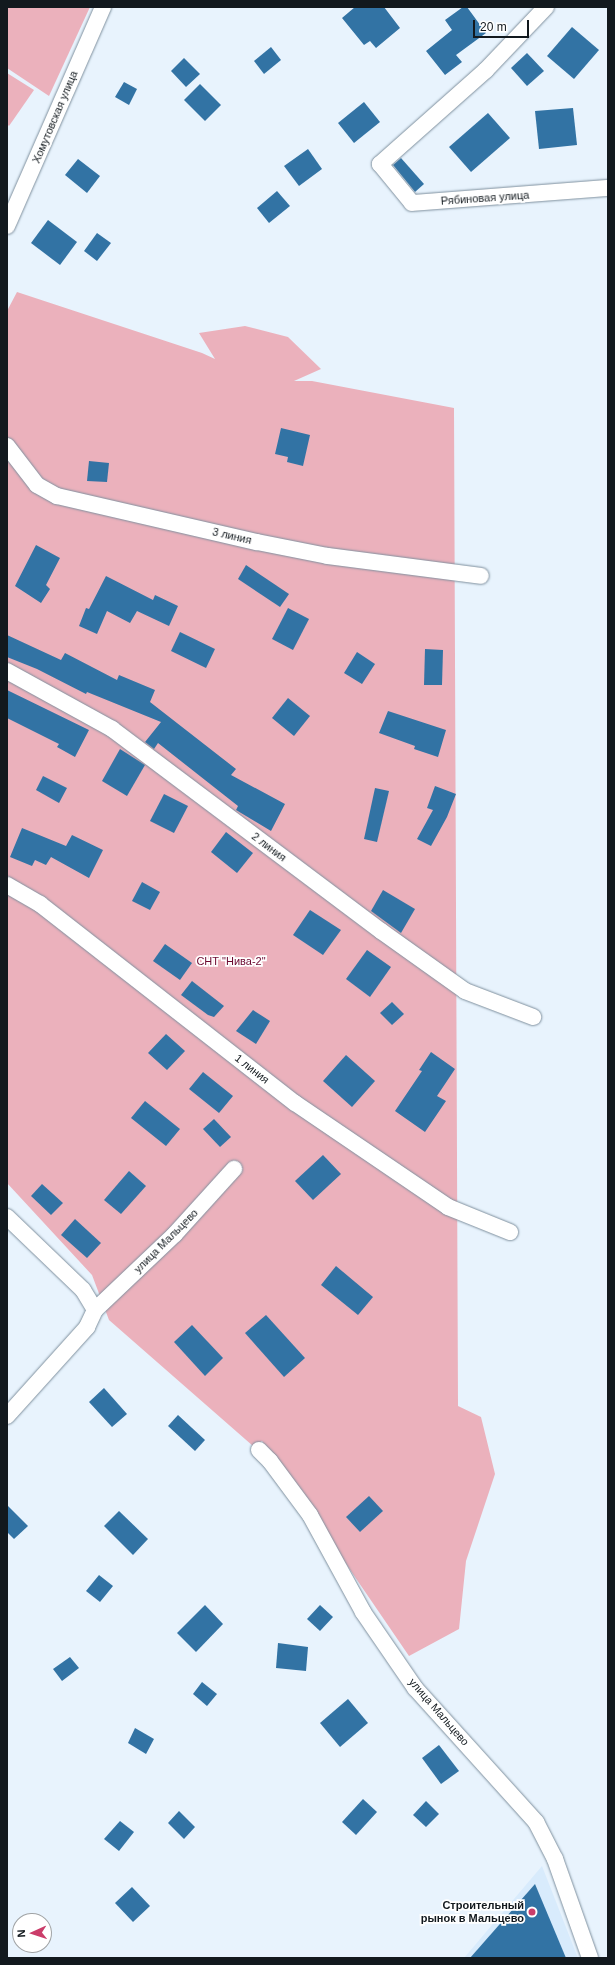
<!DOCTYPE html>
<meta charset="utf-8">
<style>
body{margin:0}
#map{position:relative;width:615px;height:1965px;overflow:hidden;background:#e8f3fd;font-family:Helvetica,sans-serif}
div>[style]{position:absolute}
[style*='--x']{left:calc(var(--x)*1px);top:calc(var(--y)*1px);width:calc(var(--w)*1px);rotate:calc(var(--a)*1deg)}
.built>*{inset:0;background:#d8ebfc}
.green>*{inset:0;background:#ebb1bc}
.building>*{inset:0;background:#3273a4}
.roads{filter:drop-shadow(0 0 1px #7f909e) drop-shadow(0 0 1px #7f909e)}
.street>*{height:16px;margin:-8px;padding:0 8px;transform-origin:8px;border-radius:8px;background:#fff}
.dots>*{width:11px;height:11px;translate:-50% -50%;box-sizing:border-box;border:2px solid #fff;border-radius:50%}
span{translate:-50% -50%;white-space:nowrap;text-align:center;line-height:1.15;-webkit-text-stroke:3.5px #fff;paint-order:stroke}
.street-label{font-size:11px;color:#12191e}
.park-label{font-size:11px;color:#6b082f}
.poi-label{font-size:11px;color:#12191e;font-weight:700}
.right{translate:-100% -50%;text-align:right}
.frame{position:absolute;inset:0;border:8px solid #12191e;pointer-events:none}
.north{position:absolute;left:12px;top:1913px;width:40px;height:40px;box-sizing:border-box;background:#fff;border:1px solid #a0a3a5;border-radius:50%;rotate:267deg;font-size:11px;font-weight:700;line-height:16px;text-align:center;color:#12191e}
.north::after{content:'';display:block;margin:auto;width:14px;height:18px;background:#cb3d6a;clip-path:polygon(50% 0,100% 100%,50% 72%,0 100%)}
.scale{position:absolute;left:473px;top:20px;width:56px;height:18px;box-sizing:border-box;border:2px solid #12191e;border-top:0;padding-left:5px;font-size:12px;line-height:14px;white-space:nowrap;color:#12191e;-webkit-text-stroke:3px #fff;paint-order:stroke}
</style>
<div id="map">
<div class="built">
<i style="clip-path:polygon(542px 1866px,578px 1958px,464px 1958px)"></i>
</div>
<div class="green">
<i style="clip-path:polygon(7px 7px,90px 7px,49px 96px,7px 68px)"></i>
<i style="clip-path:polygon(7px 73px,34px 90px,9px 126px,7px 124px)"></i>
<i style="clip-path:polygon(17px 292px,202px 353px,215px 359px,199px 333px,245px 326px,288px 337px,321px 369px,294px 381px,312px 381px,454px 408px,458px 1406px,481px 1417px,495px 1474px,466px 1561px,459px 1629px,409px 1656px,262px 1441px,253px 1446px,109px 1320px,92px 1275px,7px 1183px,7px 311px)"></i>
</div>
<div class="building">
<i style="clip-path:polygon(355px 7px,384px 7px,400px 28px,376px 48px,370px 41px,364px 45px,342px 18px)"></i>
<i style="clip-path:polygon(463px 7px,467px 7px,486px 33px,456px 55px,462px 62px,445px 75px,426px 51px,452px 30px,445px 20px)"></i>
<i style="clip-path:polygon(572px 27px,599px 50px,574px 79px,547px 56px)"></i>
<i style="clip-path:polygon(271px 47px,281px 60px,264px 74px,254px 61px)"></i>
<i style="clip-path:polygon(527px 53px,544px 71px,527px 86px,511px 68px)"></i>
<i style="clip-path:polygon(184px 58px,200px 74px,186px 87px,171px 71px)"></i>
<i style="clip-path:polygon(124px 82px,137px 89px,129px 105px,115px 97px)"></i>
<i style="clip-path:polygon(200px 84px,221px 105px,205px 121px,184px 100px)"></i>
<i style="clip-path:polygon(364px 102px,380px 122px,354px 143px,338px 123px)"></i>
<i style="clip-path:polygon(573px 108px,577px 145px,539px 149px,535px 111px)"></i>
<i style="clip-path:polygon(488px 113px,510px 138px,471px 172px,449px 147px)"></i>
<i style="clip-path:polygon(308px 149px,322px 169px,299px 186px,284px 166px)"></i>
<i style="clip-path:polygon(401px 158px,424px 184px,415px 192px,393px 165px)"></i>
<i style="clip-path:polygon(78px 159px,100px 176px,87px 193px,65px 175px)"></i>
<i style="clip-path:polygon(277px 191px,290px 206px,269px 223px,257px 208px)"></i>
<i style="clip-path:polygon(48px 220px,77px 242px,60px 265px,31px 243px)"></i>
<i style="clip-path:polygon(97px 233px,111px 243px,97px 261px,84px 251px)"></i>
<i style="clip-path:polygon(281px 428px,310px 435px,303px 466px,287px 462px,288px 457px,275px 454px)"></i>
<i style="clip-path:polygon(89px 461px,109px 463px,107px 482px,87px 481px)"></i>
<i style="clip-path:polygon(36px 545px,60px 558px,46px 585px,50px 589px,41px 603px,15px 586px)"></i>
<i style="clip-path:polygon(246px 565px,289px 594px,280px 607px,238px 579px)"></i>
<i style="clip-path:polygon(106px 576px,153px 600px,155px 595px,178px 606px,169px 626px,137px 611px,130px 623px,107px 611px,97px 634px,79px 626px,86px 608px,89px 609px)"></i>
<i style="clip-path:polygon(288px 608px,309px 619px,293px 650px,272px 639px)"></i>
<i style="clip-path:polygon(180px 632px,215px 649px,206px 668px,171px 651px)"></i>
<i style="clip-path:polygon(7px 635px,61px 660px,65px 653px,117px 680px,119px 675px,155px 690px,150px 702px,236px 769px,231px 775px,285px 804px,271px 831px,236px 810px,238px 806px,158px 743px,154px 749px,145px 742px,161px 722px,87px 692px,86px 694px,37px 669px,7px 657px)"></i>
<i style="clip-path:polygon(425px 649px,443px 650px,442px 685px,424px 685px)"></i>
<i style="clip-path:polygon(357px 652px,375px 664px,362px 684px,344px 673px)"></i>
<i style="clip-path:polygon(7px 690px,89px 730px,75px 757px,57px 747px,59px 744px,7px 718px)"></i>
<i style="clip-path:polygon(288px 698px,310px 716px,294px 736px,272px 718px)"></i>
<i style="clip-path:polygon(388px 711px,446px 730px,438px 757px,414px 749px,415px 746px,379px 733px)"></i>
<i style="clip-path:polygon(120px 749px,145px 765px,127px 796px,102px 781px)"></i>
<i style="clip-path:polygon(43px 776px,67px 788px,59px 803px,36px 790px)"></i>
<i style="clip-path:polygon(435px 786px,456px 794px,447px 817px,431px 846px,417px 839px,433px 810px,427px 808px)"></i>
<i style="clip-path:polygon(375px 788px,389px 791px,377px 842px,364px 839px)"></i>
<i style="clip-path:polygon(164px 794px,188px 806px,174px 833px,150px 821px)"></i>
<i style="clip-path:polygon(22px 828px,66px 846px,72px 835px,103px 850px,89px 878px,51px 857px,46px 865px,35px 860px,32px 866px,10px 857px)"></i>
<i style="clip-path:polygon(226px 832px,253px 853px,237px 873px,211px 852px)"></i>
<i style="clip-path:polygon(142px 882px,160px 892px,150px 910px,132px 901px)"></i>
<i style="clip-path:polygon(383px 890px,415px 909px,401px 933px,371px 911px)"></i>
<i style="clip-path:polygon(310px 910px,341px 930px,323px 955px,293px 935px)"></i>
<i style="clip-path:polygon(165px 944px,192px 963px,180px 980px,153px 961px)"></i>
<i style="clip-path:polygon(367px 950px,391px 967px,370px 997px,346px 979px)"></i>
<i style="clip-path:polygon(192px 981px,224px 1006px,214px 1017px,208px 1015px,181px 995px)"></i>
<i style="clip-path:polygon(392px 1002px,404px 1014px,392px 1025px,380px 1013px)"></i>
<i style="clip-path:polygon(253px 1010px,270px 1021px,256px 1044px,236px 1031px)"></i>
<i style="clip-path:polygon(166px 1034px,185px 1051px,167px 1070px,148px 1053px)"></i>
<i style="clip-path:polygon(431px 1052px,455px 1069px,437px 1096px,446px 1101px,425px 1132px,395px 1111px,422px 1071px,419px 1070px)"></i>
<i style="clip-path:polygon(346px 1055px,375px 1081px,352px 1107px,323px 1081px)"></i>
<i style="clip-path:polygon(203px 1072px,233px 1096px,219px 1113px,189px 1089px)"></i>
<i style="clip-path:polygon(145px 1101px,180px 1129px,166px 1146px,131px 1118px)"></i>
<i style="clip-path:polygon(214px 1119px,231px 1137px,220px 1147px,203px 1129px)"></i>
<i style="clip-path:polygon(323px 1155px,341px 1174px,313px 1200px,295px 1181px)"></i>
<i style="clip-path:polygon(129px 1171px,146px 1186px,121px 1214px,104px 1200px)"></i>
<i style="clip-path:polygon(42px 1184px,63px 1203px,51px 1215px,31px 1196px)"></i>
<i style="clip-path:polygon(75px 1219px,101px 1243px,87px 1258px,61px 1235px)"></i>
<i style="clip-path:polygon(336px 1266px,373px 1297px,358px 1315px,321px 1285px)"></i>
<i style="clip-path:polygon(266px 1315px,305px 1358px,284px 1377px,245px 1333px)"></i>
<i style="clip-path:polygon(192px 1325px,223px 1358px,205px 1376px,174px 1342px)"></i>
<i style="clip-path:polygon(104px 1388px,127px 1414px,112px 1427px,89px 1402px)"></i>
<i style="clip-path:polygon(178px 1415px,205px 1440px,195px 1451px,168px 1426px)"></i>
<i style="clip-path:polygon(369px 1496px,383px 1511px,360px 1532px,346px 1517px)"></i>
<i style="clip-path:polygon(7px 1505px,28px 1526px,14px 1539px,7px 1532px)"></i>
<i style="clip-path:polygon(119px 1511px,148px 1539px,133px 1555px,104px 1526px)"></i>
<i style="clip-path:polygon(99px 1575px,113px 1586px,100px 1602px,86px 1591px)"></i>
<i style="clip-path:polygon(205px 1605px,223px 1624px,196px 1652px,177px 1633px)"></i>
<i style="clip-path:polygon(320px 1605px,333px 1617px,320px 1631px,307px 1619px)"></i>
<i style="clip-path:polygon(278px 1643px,308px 1647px,306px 1671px,276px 1668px)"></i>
<i style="clip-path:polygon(70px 1657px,79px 1668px,62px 1681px,53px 1669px)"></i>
<i style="clip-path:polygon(202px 1682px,217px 1694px,207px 1706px,193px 1694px)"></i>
<i style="clip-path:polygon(348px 1699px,368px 1723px,340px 1747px,320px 1723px)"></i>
<i style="clip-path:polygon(135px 1728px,154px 1739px,146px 1754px,128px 1743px)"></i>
<i style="clip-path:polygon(439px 1745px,459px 1771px,441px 1784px,422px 1758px)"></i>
<i style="clip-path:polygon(363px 1799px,377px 1812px,356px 1835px,342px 1822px)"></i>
<i style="clip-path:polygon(426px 1801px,439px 1814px,426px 1827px,413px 1815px)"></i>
<i style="clip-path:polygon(179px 1811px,195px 1827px,184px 1839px,168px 1823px)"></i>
<i style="clip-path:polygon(120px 1821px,134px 1832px,119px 1851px,104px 1839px)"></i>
<i style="clip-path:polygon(535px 1884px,566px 1958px,470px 1958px)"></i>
<i style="clip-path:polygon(132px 1887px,150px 1906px,133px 1922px,115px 1903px)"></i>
</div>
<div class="roads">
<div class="street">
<i style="--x:546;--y:7;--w:87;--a:133.6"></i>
<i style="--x:486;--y:70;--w:142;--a:138.4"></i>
<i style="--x:380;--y:164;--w:50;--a:50.6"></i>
<i style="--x:412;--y:203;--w:197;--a:-4.4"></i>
<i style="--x:7;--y:226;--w:239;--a:-66.3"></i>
<i style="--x:7;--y:446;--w:49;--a:52.4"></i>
<i style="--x:37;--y:485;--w:23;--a:29"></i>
<i style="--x:57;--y:496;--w:205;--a:13"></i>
<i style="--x:257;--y:542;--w:72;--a:11.2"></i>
<i style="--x:328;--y:556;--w:154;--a:7.4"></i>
<i style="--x:7;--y:671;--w:120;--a:28.9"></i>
<i style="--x:112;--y:729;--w:336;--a:36.9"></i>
<i style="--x:381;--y:931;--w:103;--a:35.5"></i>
<i style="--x:465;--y:991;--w:73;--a:20.9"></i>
<i style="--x:7;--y:885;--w:38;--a:30"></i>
<i style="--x:40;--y:904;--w:323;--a:38"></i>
<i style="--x:295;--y:1103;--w:185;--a:34.2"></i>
<i style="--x:448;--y:1207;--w:67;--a:22"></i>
<i style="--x:7;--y:1217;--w:105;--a:43.8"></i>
<i style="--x:83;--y:1290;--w:23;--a:59"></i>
<i style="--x:7;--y:1416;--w:120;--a:-48"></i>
<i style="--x:87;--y:1327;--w:19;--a:-65"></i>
<i style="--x:95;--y:1310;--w:110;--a:-43.5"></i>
<i style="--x:175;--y:1234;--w:88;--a:-47.8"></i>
<i style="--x:259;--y:1450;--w:16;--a:45"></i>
<i style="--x:270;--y:1461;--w:67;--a:53.5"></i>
<i style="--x:310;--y:1515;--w:111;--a:61.3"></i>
<i style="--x:363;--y:1612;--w:92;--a:55.6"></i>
<i style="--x:415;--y:1688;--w:181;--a:47.9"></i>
<i style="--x:536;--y:1822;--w:42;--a:62.8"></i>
<i style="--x:555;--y:1859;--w:105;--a:70.5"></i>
</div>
</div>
<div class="dots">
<i style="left:532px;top:1912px;background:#cb3d6a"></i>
</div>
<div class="street-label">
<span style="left:55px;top:117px;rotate:-67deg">Хомутовская улица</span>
<span style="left:485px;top:198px;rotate:-4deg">Рябиновая улица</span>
<span style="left:232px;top:536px;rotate:13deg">3 линия</span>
<span style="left:269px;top:847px;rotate:37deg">2 линия</span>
<span style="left:252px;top:1069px;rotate:38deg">1 линия</span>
<span style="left:166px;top:1241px;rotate:-45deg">улица Мальцево</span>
<span style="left:439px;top:1712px;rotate:49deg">улица Мальцево</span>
</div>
<div class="park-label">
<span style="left:231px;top:961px">СНТ "Нива-2"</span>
</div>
<div class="poi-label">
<span class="right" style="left:524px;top:1912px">Строительный<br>рынок в Мальцево</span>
</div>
<div class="frame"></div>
<div class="north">N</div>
<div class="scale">20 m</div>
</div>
